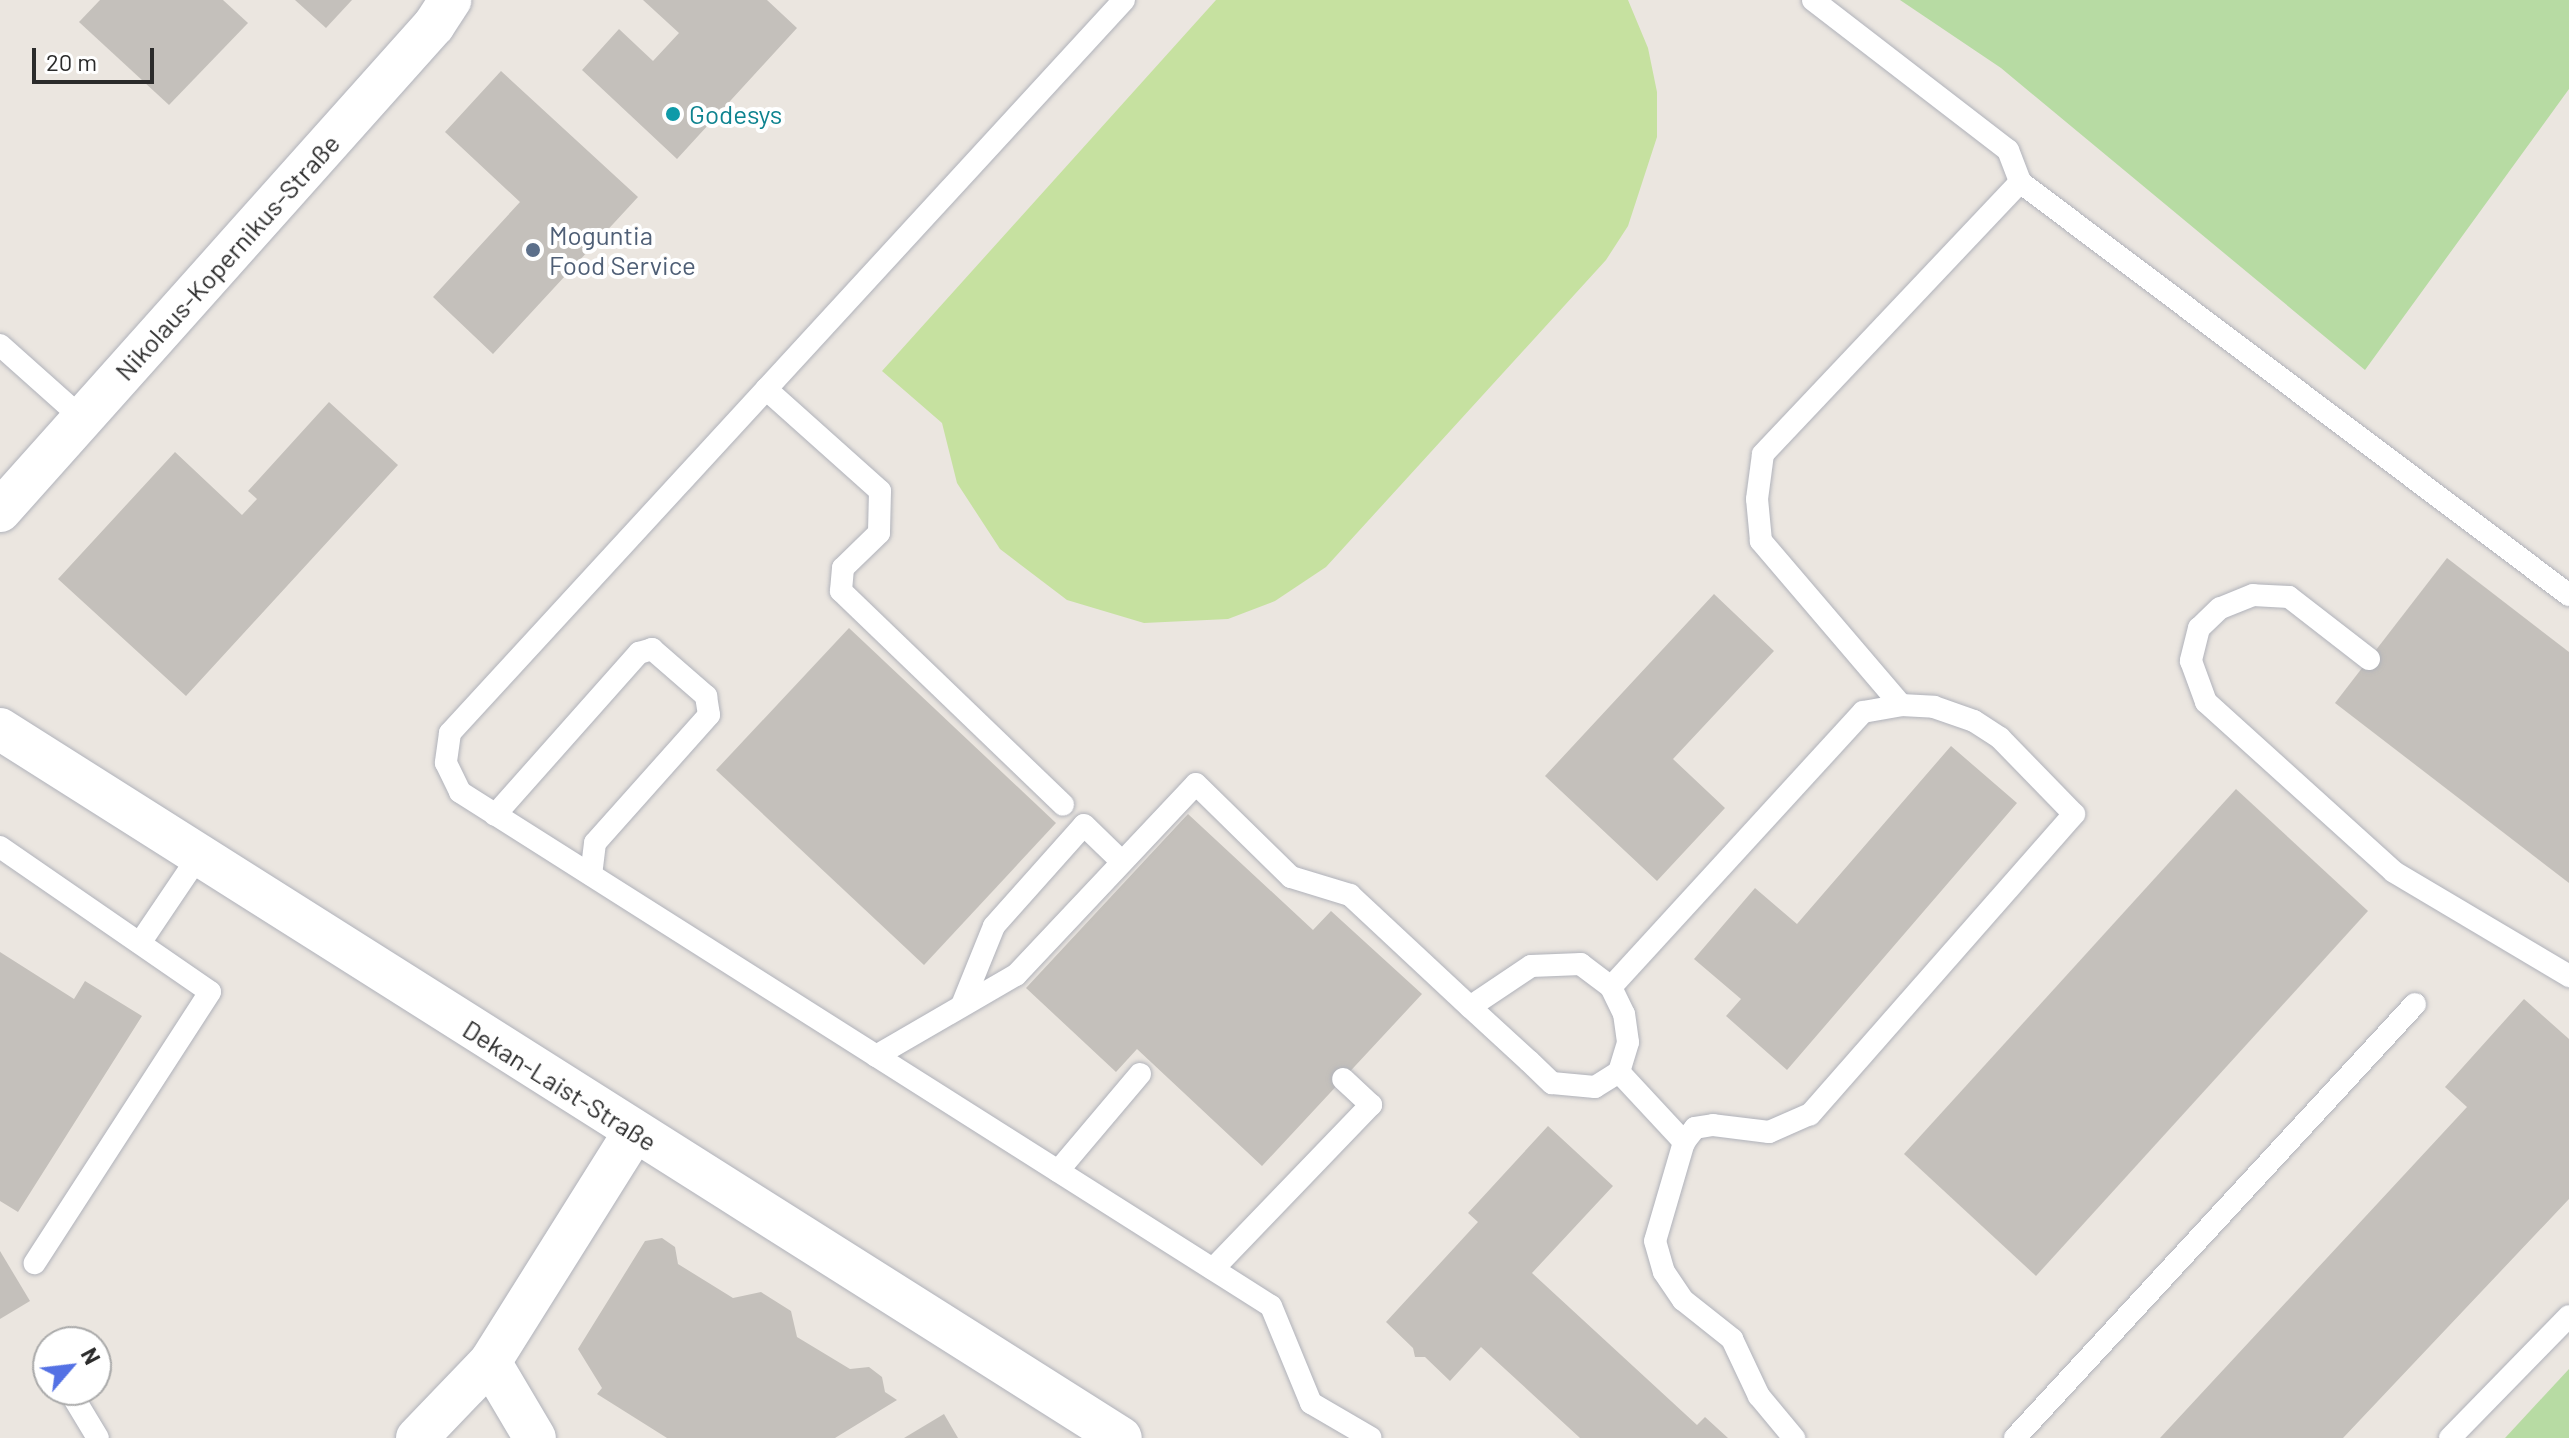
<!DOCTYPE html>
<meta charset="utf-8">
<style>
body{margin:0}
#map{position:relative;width:2569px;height:1438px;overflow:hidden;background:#ebe6e0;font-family:Barlow,sans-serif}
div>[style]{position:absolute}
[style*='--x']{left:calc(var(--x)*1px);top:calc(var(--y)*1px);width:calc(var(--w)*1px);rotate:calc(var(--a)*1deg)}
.green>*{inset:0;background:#b7dba3}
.pitch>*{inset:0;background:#c6e1a0}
.building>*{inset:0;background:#c4c0bb}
.roads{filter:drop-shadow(0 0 2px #b0b2ba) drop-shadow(0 0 2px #b0b2ba)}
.lane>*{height:22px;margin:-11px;padding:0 11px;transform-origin:11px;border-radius:11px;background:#fff}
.street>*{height:42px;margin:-21px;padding:0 21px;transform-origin:21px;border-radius:21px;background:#fff}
.dots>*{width:22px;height:22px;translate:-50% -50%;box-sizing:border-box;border:4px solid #fff;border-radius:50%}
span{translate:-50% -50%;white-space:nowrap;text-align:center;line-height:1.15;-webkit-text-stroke:8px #fff;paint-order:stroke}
.culture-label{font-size:26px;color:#0d838f}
.left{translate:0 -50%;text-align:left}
.service-label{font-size:26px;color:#4e5e75}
.street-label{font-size:26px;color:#2b2b2b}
.north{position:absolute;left:32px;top:1326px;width:80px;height:80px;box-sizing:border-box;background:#fff;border:2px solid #aaa;border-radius:50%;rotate:62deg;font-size:22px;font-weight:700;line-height:32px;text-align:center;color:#2b2b2b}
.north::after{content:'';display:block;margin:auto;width:28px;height:36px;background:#5471e4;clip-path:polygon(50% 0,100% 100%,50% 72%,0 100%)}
.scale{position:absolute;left:32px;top:48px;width:122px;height:36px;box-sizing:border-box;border:4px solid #2b2b2b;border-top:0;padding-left:10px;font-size:24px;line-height:28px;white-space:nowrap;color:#2b2b2b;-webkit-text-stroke:6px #fff;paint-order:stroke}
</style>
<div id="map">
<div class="green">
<i style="clip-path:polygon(1900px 0,2569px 0,2569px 89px,2365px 370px,2001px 68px)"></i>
<i style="clip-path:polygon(2569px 1369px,2569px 1438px,2505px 1438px)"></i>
</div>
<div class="pitch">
<i style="clip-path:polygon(1216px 0,1628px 0,1648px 48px,1657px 92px,1657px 137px,1628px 226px,1606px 260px,1326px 567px,1275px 601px,1228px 619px,1144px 623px,1067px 600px,1000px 549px,957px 483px,942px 423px,882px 371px)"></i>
</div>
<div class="building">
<i style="clip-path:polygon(100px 0,223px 0,248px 23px,169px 105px,79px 22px)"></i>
<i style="clip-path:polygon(295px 0,352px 0,326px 28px)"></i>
<i style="clip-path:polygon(643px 0,767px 0,797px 28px,677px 159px,582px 70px,619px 29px,653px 61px,679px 33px)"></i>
<i style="clip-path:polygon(501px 71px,638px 197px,493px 354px,433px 297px,520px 202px,445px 132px)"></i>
<i style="clip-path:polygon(329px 402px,398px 465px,186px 696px,58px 579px,175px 452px,242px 515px,257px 499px,248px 491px)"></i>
<i style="clip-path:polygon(2447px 558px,2569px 652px,2569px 883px,2335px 703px)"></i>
<i style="clip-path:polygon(1714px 594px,1774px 651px,1673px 759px,1725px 808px,1657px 881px,1545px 776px)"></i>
<i style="clip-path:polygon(849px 628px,1056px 823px,924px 965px,716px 770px)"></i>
<i style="clip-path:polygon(1951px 746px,2017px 803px,1787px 1070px,1726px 1016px,1741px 999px,1694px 959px,1755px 888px,1797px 924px)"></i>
<i style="clip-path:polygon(2236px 789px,2368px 911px,2036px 1276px,1904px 1154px)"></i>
<i style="clip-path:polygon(1188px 814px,1313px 930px,1331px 911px,1422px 994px,1262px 1166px,1137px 1049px,1116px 1072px,1026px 988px)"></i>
<i style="clip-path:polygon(0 952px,74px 999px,85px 981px,142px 1016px,18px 1212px,0 1201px)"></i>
<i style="clip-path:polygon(2524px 999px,2569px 1039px,2569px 1199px,2343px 1438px,2160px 1438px,2467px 1107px,2445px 1087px)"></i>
<i style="clip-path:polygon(1548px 1126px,1613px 1186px,1532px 1273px,1697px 1425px,1705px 1417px,1728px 1438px,1580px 1438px,1481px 1347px,1450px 1381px,1425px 1357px,1415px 1357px,1413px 1348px,1386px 1322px,1478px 1222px,1468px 1213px)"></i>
<i style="clip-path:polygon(662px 1238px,675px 1247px,678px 1264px,733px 1298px,761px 1292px,791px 1311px,797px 1337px,850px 1369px,869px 1367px,882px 1377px,885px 1392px,897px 1400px,835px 1438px,667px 1438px,597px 1394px,602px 1388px,578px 1349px,645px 1241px)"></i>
<i style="clip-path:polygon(0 1251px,30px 1301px,0 1319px)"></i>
<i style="clip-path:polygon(944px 1414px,958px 1438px,904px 1438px)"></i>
</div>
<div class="roads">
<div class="lane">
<i style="--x:1124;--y:0;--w:996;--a:132.6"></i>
<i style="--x:450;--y:733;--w:30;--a:98"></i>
<i style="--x:446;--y:763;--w:32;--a:64"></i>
<i style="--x:460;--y:792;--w:960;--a:32.37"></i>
<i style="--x:1271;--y:1306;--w:105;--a:67.6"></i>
<i style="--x:1311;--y:1403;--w:69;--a:30.3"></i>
<i style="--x:1813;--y:0;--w:246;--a:37.6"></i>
<i style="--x:2008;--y:150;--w:34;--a:69"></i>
<i style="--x:2020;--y:182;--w:687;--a:36.95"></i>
<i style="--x:0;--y:345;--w:110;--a:41.7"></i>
<i style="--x:766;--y:389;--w:153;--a:41.8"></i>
<i style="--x:880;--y:491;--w:42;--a:91.4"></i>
<i style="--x:879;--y:533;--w:50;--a:135.8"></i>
<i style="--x:843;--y:568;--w:23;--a:95"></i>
<i style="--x:841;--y:591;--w:308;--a:43.9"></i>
<i style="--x:2369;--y:659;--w:101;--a:-142.2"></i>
<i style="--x:2289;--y:597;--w:36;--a:-177"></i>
<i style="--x:2253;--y:595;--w:35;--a:158"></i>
<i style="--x:2220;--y:608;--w:29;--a:136"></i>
<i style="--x:2199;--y:628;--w:34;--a:104"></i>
<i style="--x:2191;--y:661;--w:44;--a:69.9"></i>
<i style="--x:2206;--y:702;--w:253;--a:42.1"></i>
<i style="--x:2394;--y:872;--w:204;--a:30.7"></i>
<i style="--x:1901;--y:705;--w:216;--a:-130.5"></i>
<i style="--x:1761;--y:541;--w:42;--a:-95.4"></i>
<i style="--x:1757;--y:499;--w:45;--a:-82.4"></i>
<i style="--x:1763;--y:454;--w:374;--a:-46.6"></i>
<i style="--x:495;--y:815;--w:217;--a:-48.4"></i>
<i style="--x:639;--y:653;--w:14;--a:-17"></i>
<i style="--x:652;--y:649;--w:72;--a:41"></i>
<i style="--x:706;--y:696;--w:19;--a:81"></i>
<i style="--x:709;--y:715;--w:171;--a:131.7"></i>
<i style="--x:595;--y:843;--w:32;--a:97"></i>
<i style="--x:0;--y:847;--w:255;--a:34.6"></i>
<i style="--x:210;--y:992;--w:323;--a:122.9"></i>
<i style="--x:140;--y:943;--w:104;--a:-56"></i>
<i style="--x:1611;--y:987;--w:373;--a:-47.5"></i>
<i style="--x:1863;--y:712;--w:39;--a:-10"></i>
<i style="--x:1901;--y:705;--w:33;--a:3"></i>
<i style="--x:1934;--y:707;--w:42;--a:19.3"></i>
<i style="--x:1974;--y:721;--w:31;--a:33"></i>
<i style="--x:2000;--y:738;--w:106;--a:45.8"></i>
<i style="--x:2074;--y:814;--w:400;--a:131.3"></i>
<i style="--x:1810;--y:1114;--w:45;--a:156.3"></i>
<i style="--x:1769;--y:1132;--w:56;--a:-172.9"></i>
<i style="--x:1713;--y:1125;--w:18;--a:171"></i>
<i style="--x:1695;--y:1128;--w:18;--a:128"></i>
<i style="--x:1684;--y:1142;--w:103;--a:106.3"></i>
<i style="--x:1655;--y:1241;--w:32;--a:74"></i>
<i style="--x:1664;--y:1272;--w:34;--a:56"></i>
<i style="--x:1683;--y:1300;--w:63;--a:38.5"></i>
<i style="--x:1732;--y:1339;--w:63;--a:64.7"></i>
<i style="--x:1759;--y:1396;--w:55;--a:50.2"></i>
<i style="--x:962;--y:1005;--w:85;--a:-67.9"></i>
<i style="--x:994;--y:926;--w:135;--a:-48.3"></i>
<i style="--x:1084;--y:825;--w:53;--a:44.2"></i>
<i style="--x:876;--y:1056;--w:162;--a:-30.1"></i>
<i style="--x:1016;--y:975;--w:262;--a:-46.7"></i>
<i style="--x:1196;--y:784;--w:133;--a:44.4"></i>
<i style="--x:1291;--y:877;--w:62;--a:17"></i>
<i style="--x:1350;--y:895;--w:164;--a:43"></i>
<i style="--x:1470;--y:1007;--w:80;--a:42.5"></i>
<i style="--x:1529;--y:1061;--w:32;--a:44"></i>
<i style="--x:1552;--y:1083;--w:43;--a:5.3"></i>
<i style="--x:1595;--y:1087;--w:28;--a:-32"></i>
<i style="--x:1619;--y:1072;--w:31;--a:-73"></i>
<i style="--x:1628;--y:1042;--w:28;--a:-98"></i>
<i style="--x:1624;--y:1014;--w:30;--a:-116"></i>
<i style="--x:1611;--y:987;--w:38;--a:-143"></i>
<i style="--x:1581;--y:964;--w:50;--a:177.7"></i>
<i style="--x:1531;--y:966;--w:73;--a:146.1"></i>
<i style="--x:1619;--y:1072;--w:96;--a:47.1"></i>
<i style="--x:1058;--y:1171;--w:127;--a:-49.8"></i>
<i style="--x:1213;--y:1269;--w:228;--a:-46.1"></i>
<i style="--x:1371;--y:1105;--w:38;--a:-137"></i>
<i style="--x:69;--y:1390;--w:56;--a:58.9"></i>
<i style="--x:2015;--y:1438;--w:590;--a:-47.33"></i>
<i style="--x:2450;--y:1438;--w:170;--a:-45.7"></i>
</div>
<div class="street">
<i style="--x:0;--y:511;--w:652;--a:-48.24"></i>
<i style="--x:434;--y:25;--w:30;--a:-57"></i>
<i style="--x:0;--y:729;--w:1326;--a:32.31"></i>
<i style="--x:490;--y:1362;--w:88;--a:59.4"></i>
<i style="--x:417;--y:1438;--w:105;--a:-46.2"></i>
<i style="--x:490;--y:1362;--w:271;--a:-57.9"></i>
</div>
</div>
<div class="dots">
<i style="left:673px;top:114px;background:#0f9aa8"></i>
<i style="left:533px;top:250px;background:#5c6f8a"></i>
</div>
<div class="culture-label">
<span class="left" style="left:689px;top:114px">Godesys</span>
</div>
<div class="service-label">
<span class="left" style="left:549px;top:250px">Moguntia<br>Food Service</span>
</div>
<div class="street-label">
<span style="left:227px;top:257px;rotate:-48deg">Nikolaus-Kopernikus-Straße</span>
<span style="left:560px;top:1085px;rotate:32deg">Dekan-Laist-Straße</span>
</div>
<div class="north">N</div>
<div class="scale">20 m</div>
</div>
